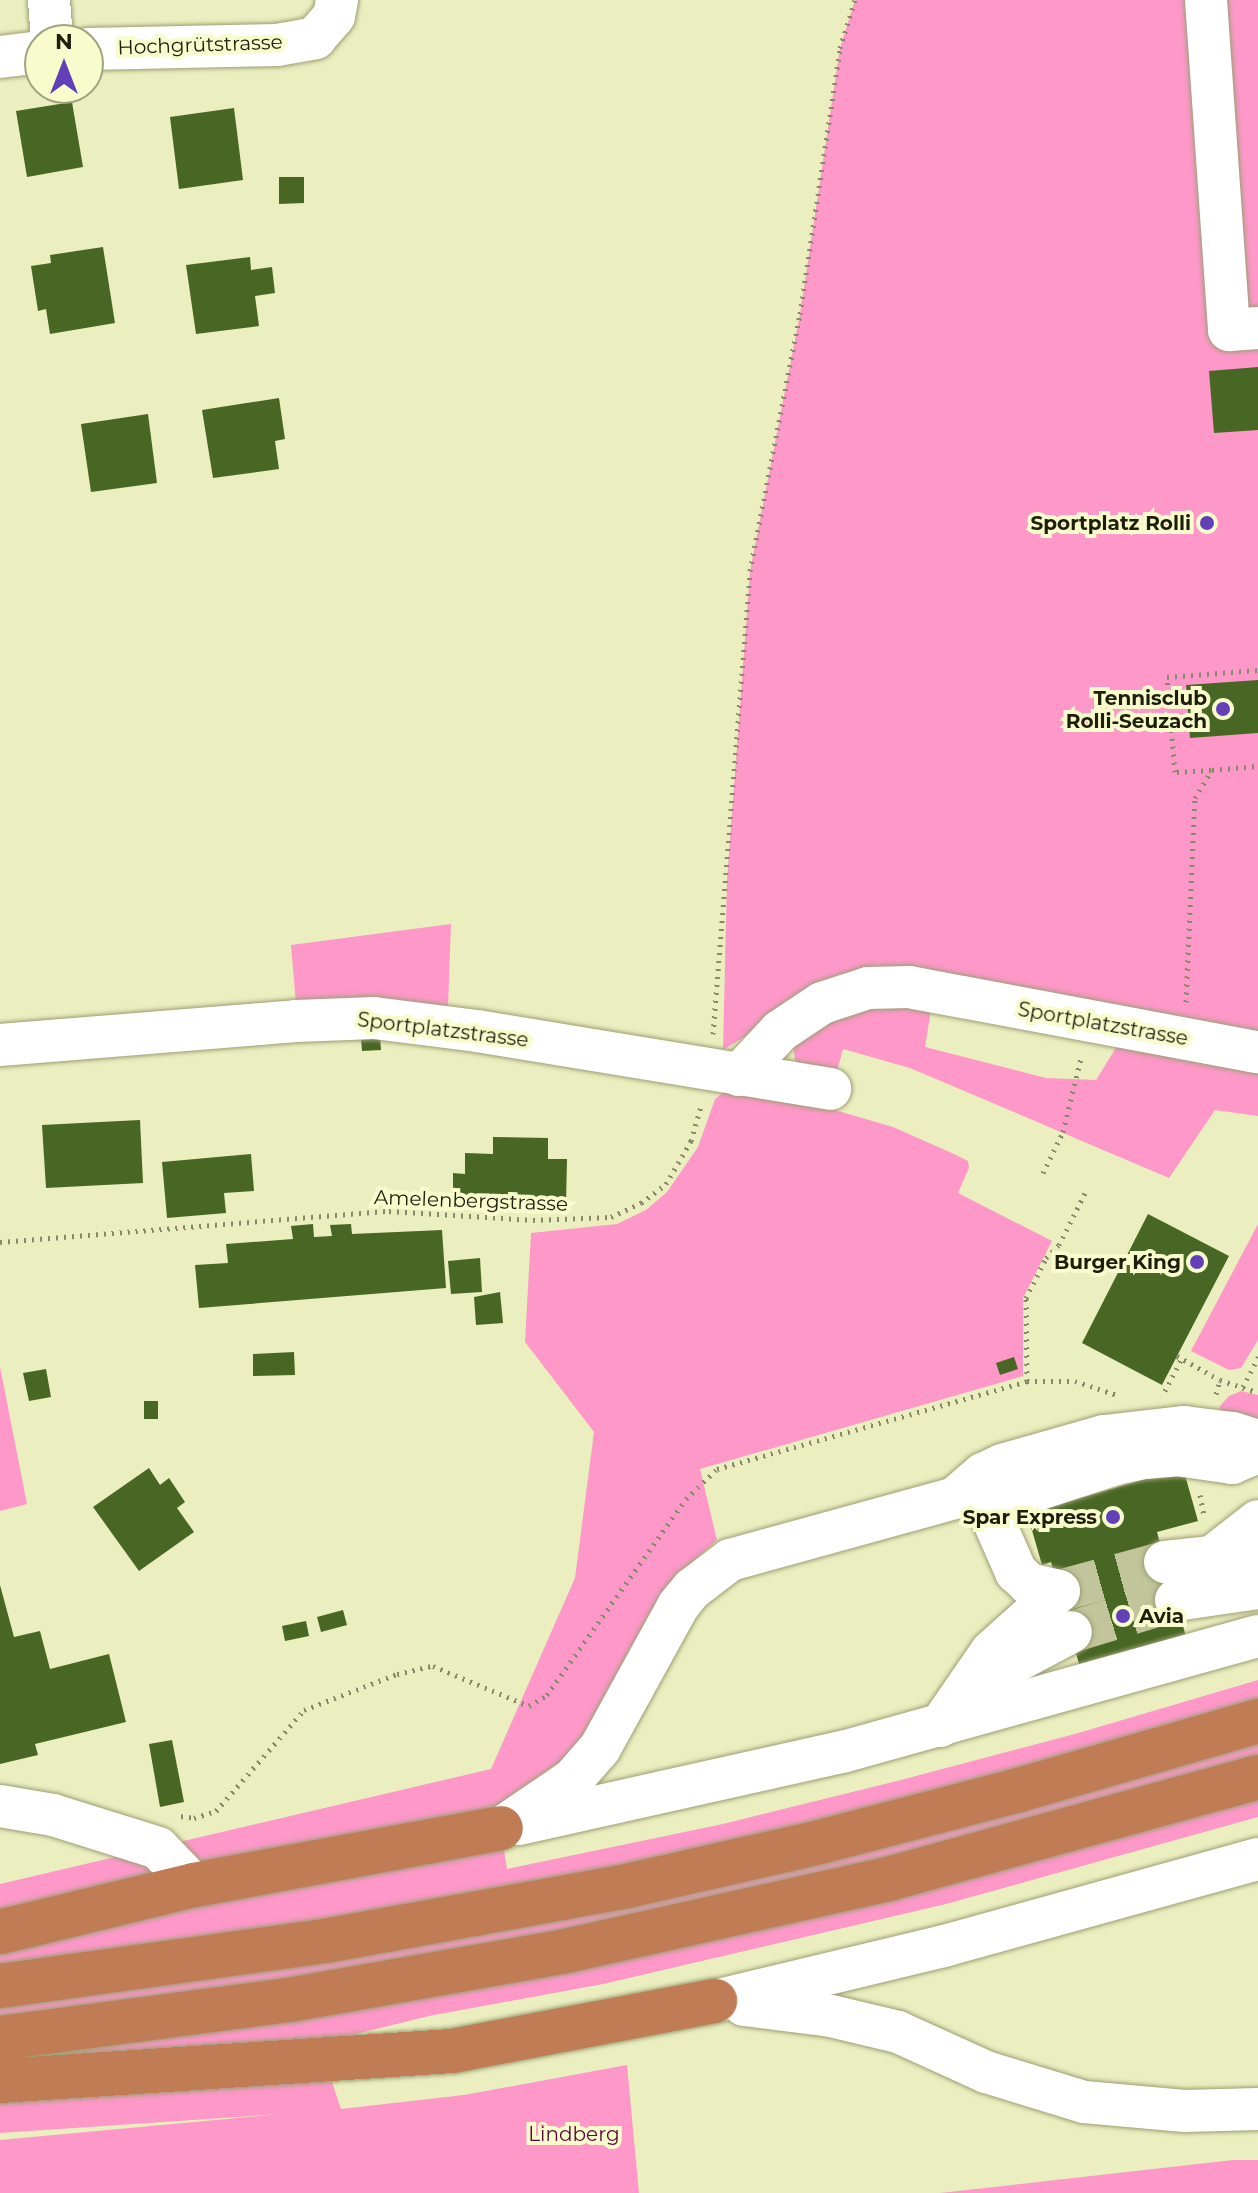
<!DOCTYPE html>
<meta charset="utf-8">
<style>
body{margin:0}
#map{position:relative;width:1258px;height:2193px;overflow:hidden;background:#ebeebf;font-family:Montserrat,sans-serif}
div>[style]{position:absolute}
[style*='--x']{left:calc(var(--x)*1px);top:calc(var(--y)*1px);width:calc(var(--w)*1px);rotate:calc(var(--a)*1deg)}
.green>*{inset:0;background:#fd98c8}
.building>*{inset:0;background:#486724}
.minor-tunnel>*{height:42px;margin-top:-21px;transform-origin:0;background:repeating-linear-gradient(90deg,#c2c49b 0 42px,transparent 0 63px)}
.path>*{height:5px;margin-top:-2.5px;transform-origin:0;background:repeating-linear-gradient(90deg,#878968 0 2px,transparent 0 8px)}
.roads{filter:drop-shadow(0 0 2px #9d9f73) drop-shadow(0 0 2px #9d9f73)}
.minor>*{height:42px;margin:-21px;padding:0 21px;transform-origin:21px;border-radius:21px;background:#fff}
.highway>*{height:44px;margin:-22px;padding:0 22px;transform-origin:22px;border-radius:22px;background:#bf7c55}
.dots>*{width:22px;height:22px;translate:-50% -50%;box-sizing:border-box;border:4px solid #f8fbcc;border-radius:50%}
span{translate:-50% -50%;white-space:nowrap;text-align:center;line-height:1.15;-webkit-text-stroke:8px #f8fbcc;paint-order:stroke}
.street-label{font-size:20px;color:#1d1e0c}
.poi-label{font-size:20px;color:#1d1e0c;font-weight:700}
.right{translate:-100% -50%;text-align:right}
.left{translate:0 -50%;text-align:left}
.park-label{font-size:20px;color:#580738}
.north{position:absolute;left:24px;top:24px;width:80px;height:80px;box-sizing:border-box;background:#f8fbcc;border:2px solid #a0a37f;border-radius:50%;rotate:0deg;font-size:22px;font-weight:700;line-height:32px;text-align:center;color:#1d1e0c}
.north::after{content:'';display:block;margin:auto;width:28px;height:36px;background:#6140b8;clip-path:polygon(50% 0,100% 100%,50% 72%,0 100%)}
</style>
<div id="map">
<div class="green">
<i style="clip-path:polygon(855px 0,1258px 0,1258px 1052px,812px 995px,723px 1050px,727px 880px,750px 571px,800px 314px,840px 48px)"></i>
<i style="clip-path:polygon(451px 924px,448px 1007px,296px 1004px,291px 945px)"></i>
<i style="clip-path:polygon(932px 1004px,925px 1047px,1046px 1078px,1096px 1080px,1119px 1043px,1258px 1069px,1258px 1116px,1215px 1110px,1169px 1178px,910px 1068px,843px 1049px,836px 1075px,804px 1069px,795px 1060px,793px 1043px,844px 1006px)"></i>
<i style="clip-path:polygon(726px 1090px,821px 1106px,893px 1127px,954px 1154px,968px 1161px,969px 1168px,958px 1193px,1052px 1241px,1023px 1298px,1023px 1376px,700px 1469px,717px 1540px,685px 1568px,576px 1750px,498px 1811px,507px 1869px,723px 1824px,897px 1781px,1075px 1734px,1258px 1680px,1258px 1817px,946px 1904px,603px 1984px,429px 2016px,319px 2043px,341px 2109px,464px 2095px,627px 2065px,639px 2193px,0 2193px,0 2140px,280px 2114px,0 2133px,0 1884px,491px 1769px,575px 1578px,594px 1432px,525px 1342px,531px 1233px,617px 1224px,646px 1210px,667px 1192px,698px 1147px,715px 1099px)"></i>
<i style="clip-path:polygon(1258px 1224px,1258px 1340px,1241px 1368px,1229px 1370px,1191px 1351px)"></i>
<i style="clip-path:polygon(0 1367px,27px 1504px,0 1511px)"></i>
<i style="clip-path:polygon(1241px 1391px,1258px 1395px,1258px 1426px,1218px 1416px,1220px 1406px,1229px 1396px)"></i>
<i style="clip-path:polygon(1233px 2160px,1258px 2160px,1258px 2193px,940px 2193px)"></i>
</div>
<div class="building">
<i style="clip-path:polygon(72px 102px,83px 167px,27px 177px,16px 111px)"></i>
<i style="clip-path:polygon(234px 108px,243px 180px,179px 189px,170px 117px)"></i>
<i style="clip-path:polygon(279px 177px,304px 177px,304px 203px,279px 204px)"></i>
<i style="clip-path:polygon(103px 247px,115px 323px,50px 334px,46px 309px,38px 311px,31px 266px,51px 263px,50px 255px)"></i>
<i style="clip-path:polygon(250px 257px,251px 270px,272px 267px,275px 293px,255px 296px,259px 326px,196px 334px,186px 265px)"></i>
<i style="clip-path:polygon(1258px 367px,1258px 430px,1214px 433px,1209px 371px)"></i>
<i style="clip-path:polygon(279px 398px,285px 439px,275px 441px,279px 469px,213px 478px,202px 410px)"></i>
<i style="clip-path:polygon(148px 414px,157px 483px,91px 492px,81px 424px)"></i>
<i style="clip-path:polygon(1258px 680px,1258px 733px,1190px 738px,1186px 685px)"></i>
<i style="clip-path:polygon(380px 1037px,381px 1050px,362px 1051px,361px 1038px)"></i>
<i style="clip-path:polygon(140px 1120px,143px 1183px,46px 1188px,42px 1125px)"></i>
<i style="clip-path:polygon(493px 1137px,548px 1138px,548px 1159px,567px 1159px,566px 1204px,544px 1204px,544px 1209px,495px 1209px,495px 1203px,453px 1203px,453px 1173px,465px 1174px,465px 1153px,493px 1154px)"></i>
<i style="clip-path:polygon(251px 1154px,254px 1191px,224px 1193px,226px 1213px,167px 1218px,162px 1162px)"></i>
<i style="clip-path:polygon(1148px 1214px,1229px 1256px,1162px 1385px,1082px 1343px)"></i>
<i style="clip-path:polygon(313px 1224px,314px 1237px,332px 1236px,330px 1225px,351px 1224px,352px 1234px,442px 1230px,446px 1288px,199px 1308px,195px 1265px,228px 1263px,226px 1244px,293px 1239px,291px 1226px)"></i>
<i style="clip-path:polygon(480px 1258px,482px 1292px,451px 1294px,448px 1261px)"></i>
<i style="clip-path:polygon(500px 1292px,503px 1323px,476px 1325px,474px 1297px)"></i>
<i style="clip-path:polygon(294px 1352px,295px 1375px,253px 1376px,253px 1354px)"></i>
<i style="clip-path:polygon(1014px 1357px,1018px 1369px,1000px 1375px,996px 1363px)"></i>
<i style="clip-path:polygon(46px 1369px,51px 1397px,29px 1401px,23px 1373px)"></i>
<i style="clip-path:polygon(144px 1401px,158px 1401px,158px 1419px,144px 1419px)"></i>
<i style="clip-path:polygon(149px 1468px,160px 1485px,169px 1478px,185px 1502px,177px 1508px,194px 1532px,139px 1571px,93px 1507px)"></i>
<i style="clip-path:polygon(1183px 1468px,1198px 1521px,1157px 1532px,1188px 1644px,1082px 1675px,1051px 1562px,1042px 1565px,1027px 1513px,1081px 1485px,1084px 1497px)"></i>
<i style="clip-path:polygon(0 1585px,14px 1637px,40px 1631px,50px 1669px,109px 1654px,126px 1722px,35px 1744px,38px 1755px,0 1764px)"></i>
<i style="clip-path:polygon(343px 1610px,347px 1625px,321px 1632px,317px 1617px)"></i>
<i style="clip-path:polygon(306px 1621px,309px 1636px,285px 1641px,282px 1626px)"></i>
<i style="clip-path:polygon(172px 1740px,184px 1802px,160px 1807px,149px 1744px)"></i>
</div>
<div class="minor-tunnel">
<i style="--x:1059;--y:1591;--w:110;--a:-15.3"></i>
<i style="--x:1071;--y:1632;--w:110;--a:-16.9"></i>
</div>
<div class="path">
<i style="--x:1211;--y:770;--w:36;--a:177"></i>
<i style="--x:1175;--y:772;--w:95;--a:-94.8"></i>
<i style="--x:1167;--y:677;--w:91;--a:-4.4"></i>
<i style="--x:1186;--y:1002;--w:204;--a:-87.5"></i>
<i style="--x:1195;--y:798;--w:33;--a:-59"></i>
<i style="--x:1212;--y:770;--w:46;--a:-5"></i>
<i style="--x:713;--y:1034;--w:464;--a:-85.4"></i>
<i style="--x:750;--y:571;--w:262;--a:-79"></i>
<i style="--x:800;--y:314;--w:269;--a:-81.4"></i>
<i style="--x:840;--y:48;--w:50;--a:-72.6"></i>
<i style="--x:1043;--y:1173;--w:46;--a:-64"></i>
<i style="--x:1063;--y:1132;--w:76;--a:-76.3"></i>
<i style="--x:0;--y:1242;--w:390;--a:-4.6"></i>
<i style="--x:389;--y:1211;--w:144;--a:3.6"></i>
<i style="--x:533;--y:1220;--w:78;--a:-2.2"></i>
<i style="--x:611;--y:1217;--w:33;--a:-25"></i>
<i style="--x:641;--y:1203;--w:31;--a:-37"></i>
<i style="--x:666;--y:1184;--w:50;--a:-59.8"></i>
<i style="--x:691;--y:1141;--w:36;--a:-74"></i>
<i style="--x:1177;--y:1356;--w:49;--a:29.2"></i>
<i style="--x:1220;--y:1380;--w:40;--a:18"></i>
<i style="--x:1027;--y:1381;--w:83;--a:-90.7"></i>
<i style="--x:1026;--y:1298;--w:45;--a:-63.4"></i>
<i style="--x:1046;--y:1258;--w:18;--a:-45"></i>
<i style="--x:1059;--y:1245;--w:58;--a:-63.4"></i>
<i style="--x:1243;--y:1387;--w:34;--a:-63"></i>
<i style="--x:1165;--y:1391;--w:35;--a:-63"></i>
<i style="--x:1216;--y:1394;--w:15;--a:-74"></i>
<i style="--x:1200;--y:1495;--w:21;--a:79"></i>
<i style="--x:181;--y:1816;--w:13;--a:9"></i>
<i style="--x:194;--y:1818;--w:23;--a:-18"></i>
<i style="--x:216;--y:1811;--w:134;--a:-48.9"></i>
<i style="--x:304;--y:1710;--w:100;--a:-21.2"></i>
<i style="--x:397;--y:1674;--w:37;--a:-13"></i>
<i style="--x:433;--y:1666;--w:104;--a:22.6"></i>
<i style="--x:529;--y:1706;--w:21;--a:-31"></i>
<i style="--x:547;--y:1695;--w:240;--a:-54.7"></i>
<i style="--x:686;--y:1499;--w:43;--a:-44.1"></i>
<i style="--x:717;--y:1469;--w:322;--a:-15.8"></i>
<i style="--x:1027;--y:1381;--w:48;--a:0"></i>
<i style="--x:1075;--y:1381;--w:44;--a:18.4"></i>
</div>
<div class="roads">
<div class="minor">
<i style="--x:49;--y:0;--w:40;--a:85.7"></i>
<i style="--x:1206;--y:0;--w:331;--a:86"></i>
<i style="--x:1229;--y:330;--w:29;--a:-4"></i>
<i style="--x:88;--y:49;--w:189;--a:-1.2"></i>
<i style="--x:277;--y:45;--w:39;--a:-10"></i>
<i style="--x:315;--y:38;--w:29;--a:-49"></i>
<i style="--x:334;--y:16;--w:16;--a:-79"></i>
<i style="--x:0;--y:57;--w:40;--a:-7.1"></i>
<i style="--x:0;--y:1045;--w:297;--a:-4.6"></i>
<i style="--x:296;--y:1021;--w:78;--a:-2.2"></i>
<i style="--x:374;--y:1018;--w:104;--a:7.2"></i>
<i style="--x:477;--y:1031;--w:358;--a:9.3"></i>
<i style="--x:739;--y:1075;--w:60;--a:-47"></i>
<i style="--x:780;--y:1031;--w:50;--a:-33.7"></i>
<i style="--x:822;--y:1003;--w:48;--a:-18.1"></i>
<i style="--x:868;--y:988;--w:41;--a:-1.4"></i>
<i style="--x:909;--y:987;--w:355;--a:10.6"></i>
<i style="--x:1212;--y:1557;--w:58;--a:-38"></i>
<i style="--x:1165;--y:1562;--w:47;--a:-6.1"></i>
<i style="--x:1212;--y:1557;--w:47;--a:9.9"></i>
<i style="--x:1059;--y:1591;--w:31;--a:-167"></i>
<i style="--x:1029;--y:1584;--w:18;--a:-137"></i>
<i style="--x:1016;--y:1572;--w:60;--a:-113.6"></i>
<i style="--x:992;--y:1517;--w:33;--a:-39"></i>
<i style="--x:1018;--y:1496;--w:103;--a:-18.1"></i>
<i style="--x:1116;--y:1464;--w:30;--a:-12"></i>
<i style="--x:1145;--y:1458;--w:32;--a:-5"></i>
<i style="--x:1177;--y:1455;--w:56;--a:8.3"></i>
<i style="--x:1232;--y:1463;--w:28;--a:-23"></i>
<i style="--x:1176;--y:1600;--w:83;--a:-8.3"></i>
<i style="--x:994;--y:1673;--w:87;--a:-28"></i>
<i style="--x:940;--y:1726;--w:90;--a:-55.4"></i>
<i style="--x:991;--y:1652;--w:91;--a:-41.9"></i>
<i style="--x:0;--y:1806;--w:54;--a:9.6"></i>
<i style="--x:53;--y:1815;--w:110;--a:17.4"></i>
<i style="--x:158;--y:1848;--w:52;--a:45.8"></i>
<i style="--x:519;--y:1824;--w:335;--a:-12.6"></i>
<i style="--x:846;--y:1751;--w:428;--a:-15.6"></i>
<i style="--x:501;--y:1828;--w:87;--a:-34.2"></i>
<i style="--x:573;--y:1779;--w:41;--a:-48.9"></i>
<i style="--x:600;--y:1748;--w:162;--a:-61.2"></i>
<i style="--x:678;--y:1606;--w:22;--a:-51"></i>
<i style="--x:692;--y:1589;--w:48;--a:-37.3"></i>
<i style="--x:730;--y:1560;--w:233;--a:-15.4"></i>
<i style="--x:955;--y:1498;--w:37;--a:-41"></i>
<i style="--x:983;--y:1474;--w:21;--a:-25"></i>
<i style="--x:1002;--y:1465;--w:106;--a:-15.9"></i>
<i style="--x:1104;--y:1436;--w:81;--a:-6.4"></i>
<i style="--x:1184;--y:1427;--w:49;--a:7"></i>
<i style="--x:1233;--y:1433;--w:26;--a:18"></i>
<i style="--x:715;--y:2001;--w:236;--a:-13.5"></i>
<i style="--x:944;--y:1946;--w:326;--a:-15.5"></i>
<i style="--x:744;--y:2005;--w:88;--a:7.2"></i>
<i style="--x:831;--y:2016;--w:69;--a:13.4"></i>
<i style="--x:898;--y:2032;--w:97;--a:24.4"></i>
<i style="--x:986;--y:2072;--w:102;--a:17"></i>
<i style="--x:1084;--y:2102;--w:101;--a:5.1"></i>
<i style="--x:1185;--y:2111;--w:73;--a:-1.6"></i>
</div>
<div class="highway">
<i style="--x:0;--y:1932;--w:200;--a:-13.6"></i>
<i style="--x:194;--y:1885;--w:312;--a:-10.5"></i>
<i style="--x:0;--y:1986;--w:328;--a:-7.9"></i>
<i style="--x:325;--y:1941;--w:307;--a:-10.3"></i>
<i style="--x:627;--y:1886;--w:198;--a:-12.8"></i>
<i style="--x:820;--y:1842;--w:206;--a:-14.6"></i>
<i style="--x:1019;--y:1790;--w:249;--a:-16.1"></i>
<i style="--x:0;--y:2038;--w:291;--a:-7.5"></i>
<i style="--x:289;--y:2000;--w:281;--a:-10"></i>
<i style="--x:566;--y:1951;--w:330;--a:-12.6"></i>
<i style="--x:888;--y:1879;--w:384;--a:-15.4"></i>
<i style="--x:0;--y:2081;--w:453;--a:-3.8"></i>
<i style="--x:452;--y:2051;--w:268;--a:-10.8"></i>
</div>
</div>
<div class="dots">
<i style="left:1207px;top:523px;background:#6140b8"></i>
<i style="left:1223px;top:709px;background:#6140b8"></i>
<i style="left:1197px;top:1262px;background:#6140b8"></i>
<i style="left:1113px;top:1517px;background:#6140b8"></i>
<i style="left:1123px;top:1616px;background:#6140b8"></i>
</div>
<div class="street-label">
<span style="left:200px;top:45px;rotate:-2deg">Hochgrütstrasse</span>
<span style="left:1103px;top:1024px;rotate:10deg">Sportplatzstrasse</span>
<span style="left:443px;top:1030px;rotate:7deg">Sportplatzstrasse</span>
<span style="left:471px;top:1201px;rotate:2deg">Amelenbergstrasse</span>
</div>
<div class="poi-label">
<span class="right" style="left:1191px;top:523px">Sportplatz Rolli</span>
<span class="right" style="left:1207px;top:710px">Tennisclub<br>Rolli-Seuzach</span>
<span class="right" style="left:1181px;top:1262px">Burger King</span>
<span class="right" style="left:1097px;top:1517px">Spar Express</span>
<span class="left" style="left:1139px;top:1616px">Avia</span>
</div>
<div class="park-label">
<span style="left:574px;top:2134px">Lindberg</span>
</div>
<div class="north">N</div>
</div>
